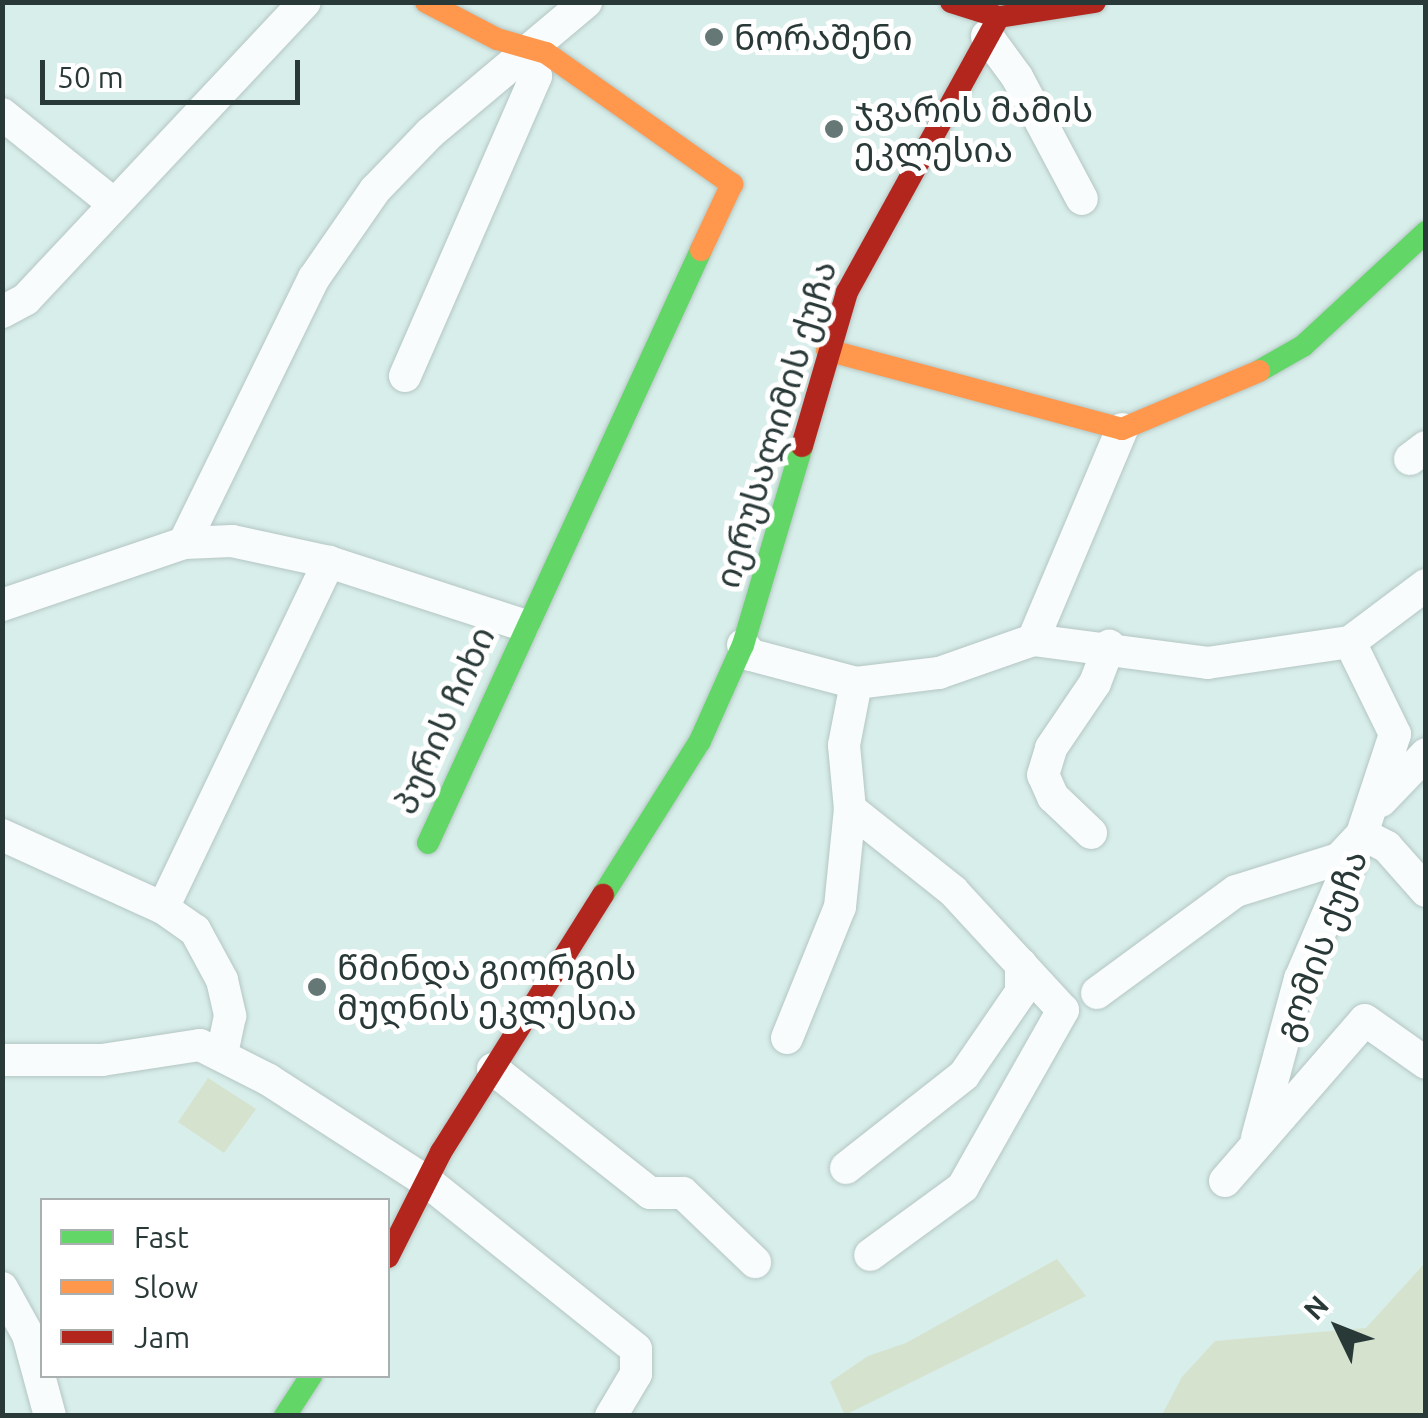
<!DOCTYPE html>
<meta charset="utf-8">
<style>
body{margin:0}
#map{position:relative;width:1428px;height:1418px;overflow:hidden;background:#d8eeea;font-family:Ubuntu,"Noto Sans Georgian",sans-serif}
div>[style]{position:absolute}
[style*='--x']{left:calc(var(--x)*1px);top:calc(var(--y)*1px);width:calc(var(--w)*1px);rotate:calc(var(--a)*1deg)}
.green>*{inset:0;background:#d5e2ce}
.roads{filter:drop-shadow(0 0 2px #b4c6c3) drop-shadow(0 0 2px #b4c6c3)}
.street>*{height:32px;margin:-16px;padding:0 16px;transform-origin:16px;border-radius:16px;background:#f9fcfc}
.fast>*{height:22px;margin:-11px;padding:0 11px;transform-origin:11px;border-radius:11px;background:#63d668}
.slow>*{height:22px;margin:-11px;padding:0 11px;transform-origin:11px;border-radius:11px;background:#ff974d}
.jam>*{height:22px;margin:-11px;padding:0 11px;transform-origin:11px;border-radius:11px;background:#b3261e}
.dots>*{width:28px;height:28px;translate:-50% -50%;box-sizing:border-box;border:5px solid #fff;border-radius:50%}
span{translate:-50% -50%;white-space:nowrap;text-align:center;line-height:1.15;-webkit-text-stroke:10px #fff;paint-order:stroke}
.poi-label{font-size:35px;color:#293937}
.left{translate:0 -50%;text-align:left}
.street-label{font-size:35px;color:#293937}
.frame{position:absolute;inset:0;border:5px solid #293937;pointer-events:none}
.legend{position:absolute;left:40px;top:1198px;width:350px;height:180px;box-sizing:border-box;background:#fff;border:2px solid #a9b0af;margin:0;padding:12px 18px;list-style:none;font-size:30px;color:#293937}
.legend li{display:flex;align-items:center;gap:20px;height:50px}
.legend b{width:50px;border:2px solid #a9b0af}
.north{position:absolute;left:1288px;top:1278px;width:100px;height:100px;-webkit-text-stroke:8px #fff;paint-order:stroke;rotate:313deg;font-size:28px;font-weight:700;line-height:40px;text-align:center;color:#293937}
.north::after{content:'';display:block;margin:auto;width:35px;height:45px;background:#293937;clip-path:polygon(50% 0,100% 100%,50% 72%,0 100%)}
.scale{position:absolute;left:40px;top:60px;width:260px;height:45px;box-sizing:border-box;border:5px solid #293937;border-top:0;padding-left:12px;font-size:30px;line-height:35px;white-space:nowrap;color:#293937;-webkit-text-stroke:8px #fff;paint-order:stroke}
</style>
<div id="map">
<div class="green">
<i style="clip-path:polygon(208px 1078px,256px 1109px,224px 1153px,178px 1122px)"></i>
<i style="clip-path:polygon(1057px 1259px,1086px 1296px,845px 1415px,830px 1382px,868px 1356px,906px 1343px)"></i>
<i style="clip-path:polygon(1425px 1263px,1425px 1415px,1162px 1415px,1182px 1377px,1215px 1341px,1366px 1328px)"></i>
</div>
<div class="roads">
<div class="street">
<i style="--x:987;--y:36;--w:51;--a:53.8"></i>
<i style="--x:1017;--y:77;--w:138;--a:62"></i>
<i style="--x:2;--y:114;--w:144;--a:38.8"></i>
<i style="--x:2;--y:312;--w:27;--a:-28"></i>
<i style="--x:26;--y:299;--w:407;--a:-46.8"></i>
<i style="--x:405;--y:376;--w:327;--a:-66.4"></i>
<i style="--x:536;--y:76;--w:27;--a:-107"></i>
<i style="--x:1410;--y:459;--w:20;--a:-37"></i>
<i style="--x:184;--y:543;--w:295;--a:-63.9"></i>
<i style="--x:314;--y:278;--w:107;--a:-55.3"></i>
<i style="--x:375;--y:190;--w:79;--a:-46"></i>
<i style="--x:430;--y:133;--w:204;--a:-40"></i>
<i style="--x:2;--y:605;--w:192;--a:-18.8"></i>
<i style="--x:184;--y:543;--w:48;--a:-2.4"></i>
<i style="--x:232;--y:541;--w:99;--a:12.2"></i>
<i style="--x:329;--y:562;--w:204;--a:18"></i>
<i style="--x:1033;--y:640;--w:229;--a:-67.1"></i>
<i style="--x:743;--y:645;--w:13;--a:51"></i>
<i style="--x:751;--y:655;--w:109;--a:14.9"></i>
<i style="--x:856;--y:683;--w:84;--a:-6.9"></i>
<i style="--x:939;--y:673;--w:100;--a:-19.3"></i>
<i style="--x:1033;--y:640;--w:176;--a:7.5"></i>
<i style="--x:1207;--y:663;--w:145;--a:-8.4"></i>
<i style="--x:1350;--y:642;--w:95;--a:-36.9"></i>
<i style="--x:1381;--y:801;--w:65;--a:-46.2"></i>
<i style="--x:850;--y:809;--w:132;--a:38.5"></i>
<i style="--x:953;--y:891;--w:162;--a:47.3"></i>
<i style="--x:1063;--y:1010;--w:203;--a:119.5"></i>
<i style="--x:963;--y:1187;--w:115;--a:143.8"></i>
<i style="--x:1091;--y:833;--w:52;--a:-136.5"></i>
<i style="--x:1053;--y:797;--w:24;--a:-114"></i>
<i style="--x:1043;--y:775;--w:28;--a:-73"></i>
<i style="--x:1051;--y:748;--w:78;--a:-55.9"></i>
<i style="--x:1095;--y:683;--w:40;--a:-69"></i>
<i style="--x:2;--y:835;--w:177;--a:24.4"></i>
<i style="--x:163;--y:908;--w:39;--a:35"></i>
<i style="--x:195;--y:930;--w:57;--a:61.6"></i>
<i style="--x:222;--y:980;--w:37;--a:77"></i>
<i style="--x:230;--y:1016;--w:39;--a:102"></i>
<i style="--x:163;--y:908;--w:384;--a:-64.4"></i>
<i style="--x:1097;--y:993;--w:172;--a:-36.3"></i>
<i style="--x:1236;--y:891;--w:108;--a:-17.3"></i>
<i style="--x:1339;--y:859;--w:34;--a:-47"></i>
<i style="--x:1362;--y:834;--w:28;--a:27"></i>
<i style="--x:1387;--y:847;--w:59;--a:48.4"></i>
<i style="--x:787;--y:1038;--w:141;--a:-68"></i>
<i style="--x:840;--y:907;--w:99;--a:-84.2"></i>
<i style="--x:850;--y:809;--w:64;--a:-95.4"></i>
<i style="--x:844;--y:745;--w:63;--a:-79"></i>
<i style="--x:2;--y:1060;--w:100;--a:0"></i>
<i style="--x:102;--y:1060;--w:99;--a:-8.7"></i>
<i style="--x:200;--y:1045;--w:77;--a:26.9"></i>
<i style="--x:269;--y:1080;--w:190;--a:32.8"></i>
<i style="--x:429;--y:1183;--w:265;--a:38.7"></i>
<i style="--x:636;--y:1349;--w:25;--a:90"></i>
<i style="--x:636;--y:1374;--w:49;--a:120.8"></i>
<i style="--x:493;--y:1069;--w:200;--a:38.3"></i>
<i style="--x:650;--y:1193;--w:33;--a:0"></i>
<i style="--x:683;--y:1193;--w:100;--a:43.8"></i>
<i style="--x:1257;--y:1138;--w:165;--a:-74.9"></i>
<i style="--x:1300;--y:979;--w:158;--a:-66.8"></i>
<i style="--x:1362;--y:834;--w:105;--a:-71.7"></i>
<i style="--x:1395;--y:734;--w:102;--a:-116.1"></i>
<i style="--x:846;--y:1168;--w:150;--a:-38.2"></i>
<i style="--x:964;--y:1075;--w:101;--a:-55.5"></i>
<i style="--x:1021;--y:992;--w:28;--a:-90"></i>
<i style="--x:1225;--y:1181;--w:213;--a:-49"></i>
<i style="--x:1365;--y:1020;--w:75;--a:35.2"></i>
<i style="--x:2;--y:1288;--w:54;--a:61"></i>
<i style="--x:28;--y:1335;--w:84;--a:74.8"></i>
</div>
<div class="fast">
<i style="--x:1259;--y:371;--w:51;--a:-29.6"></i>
<i style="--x:1303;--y:346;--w:168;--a:-42.8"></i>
<i style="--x:428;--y:843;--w:653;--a:-65.28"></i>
<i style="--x:603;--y:895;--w:182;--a:-57.8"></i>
<i style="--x:700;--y:741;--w:105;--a:-65.9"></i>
<i style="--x:743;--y:645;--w:208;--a:-73.5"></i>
<i style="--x:285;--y:1416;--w:48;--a:-57"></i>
</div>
<div class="slow">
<i style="--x:426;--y:2;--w:80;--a:27.5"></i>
<i style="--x:497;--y:39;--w:51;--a:15.9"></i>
<i style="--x:546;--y:53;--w:228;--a:35.2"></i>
<i style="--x:732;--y:184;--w:73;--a:115.2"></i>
<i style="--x:827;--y:350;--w:305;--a:15"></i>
<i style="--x:1122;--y:429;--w:149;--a:-22.9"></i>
</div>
<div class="jam">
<i style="--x:951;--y:2;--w:50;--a:17.4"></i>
<i style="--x:999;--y:17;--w:97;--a:-8.9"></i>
<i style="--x:802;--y:446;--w:160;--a:-73.7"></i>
<i style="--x:847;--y:292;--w:314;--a:-61.1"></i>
<i style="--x:388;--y:1257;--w:118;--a:-63.2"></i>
<i style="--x:441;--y:1152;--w:304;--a:-57.8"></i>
</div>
</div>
<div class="dots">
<i style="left:714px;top:37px;background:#667876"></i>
<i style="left:834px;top:129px;background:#667876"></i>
<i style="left:317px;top:987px;background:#667876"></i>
</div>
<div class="poi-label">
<span class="left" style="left:734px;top:37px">ნორაშენი</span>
<span class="left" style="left:854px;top:129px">ჯვარის მამის<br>ეკლესია</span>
<span class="left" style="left:337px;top:987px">წმინდა გიორგის<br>მუღნის ეკლესია</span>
</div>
<div class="street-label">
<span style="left:775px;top:424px;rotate:-73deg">იერუსალიმის ქუჩა</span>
<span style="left:443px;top:720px;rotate:-66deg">პურის ჩიხი</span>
<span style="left:1320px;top:945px;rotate:-69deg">გომის ქუჩა</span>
</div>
<div class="frame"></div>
<ul class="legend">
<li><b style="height:12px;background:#63d668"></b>Fast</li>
<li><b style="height:12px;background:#ff974d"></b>Slow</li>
<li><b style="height:12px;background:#b3261e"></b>Jam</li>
</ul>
<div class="north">N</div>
<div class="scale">50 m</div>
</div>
